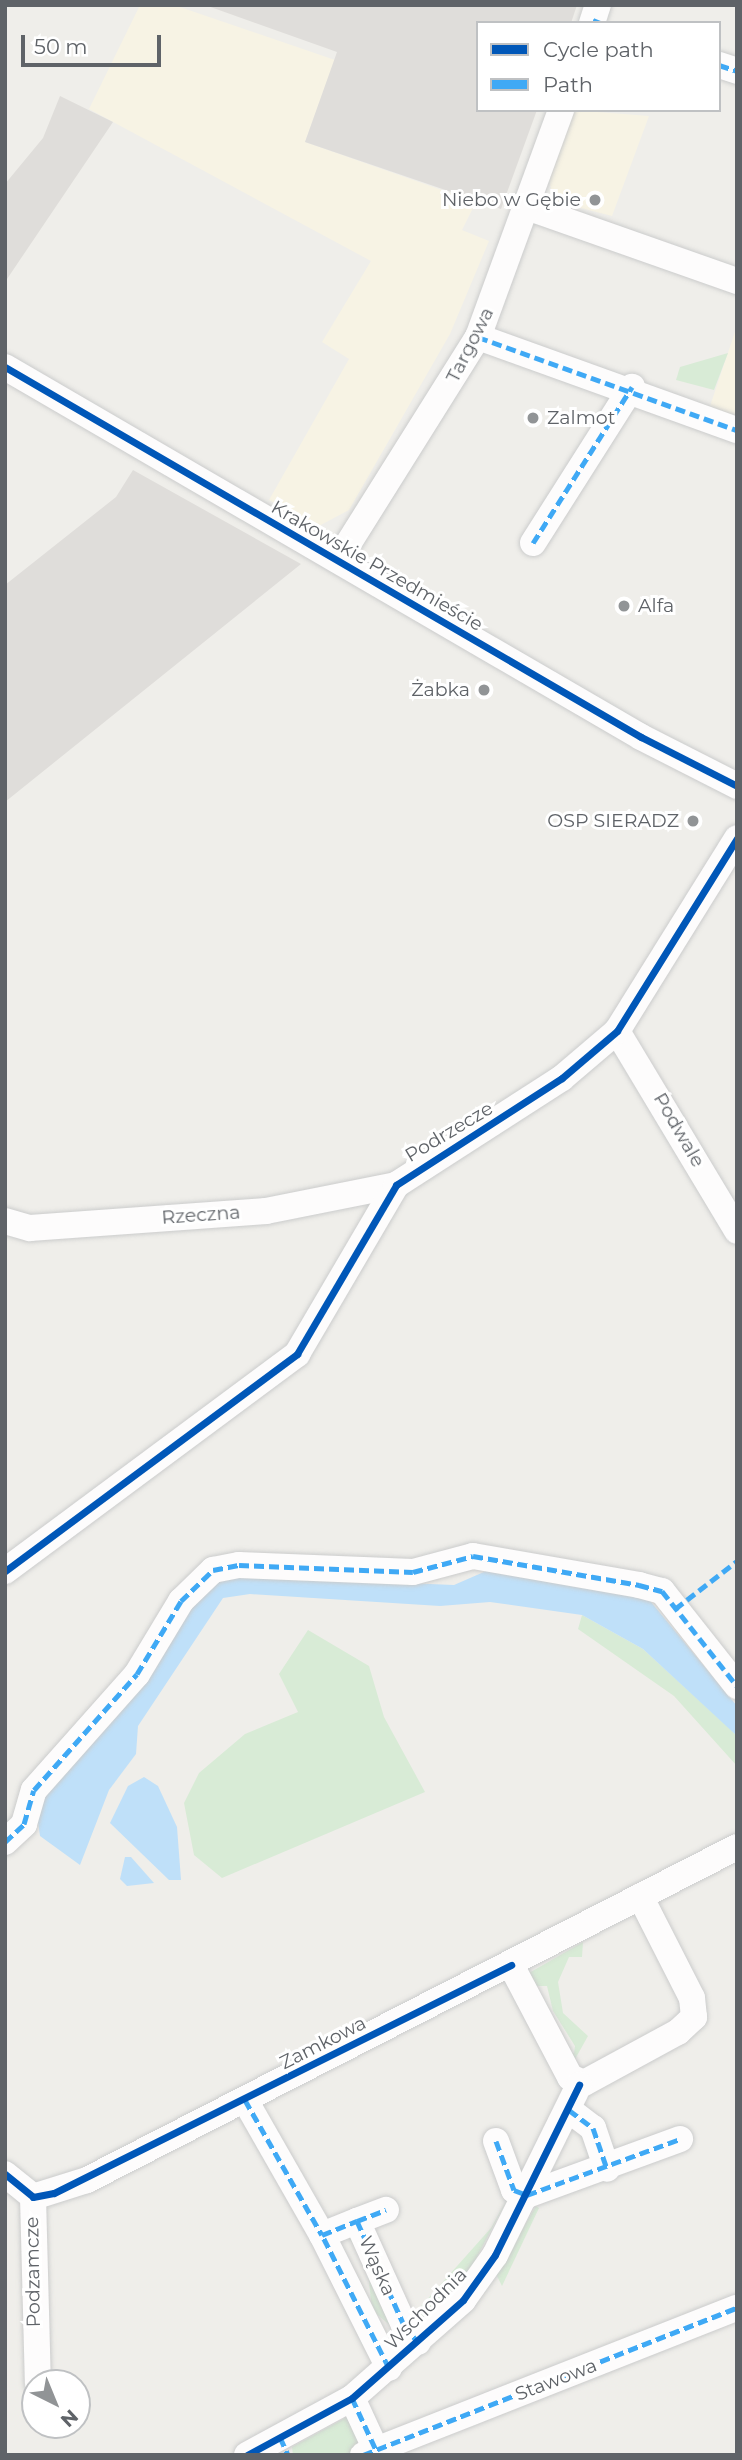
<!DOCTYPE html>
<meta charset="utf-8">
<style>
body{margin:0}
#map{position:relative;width:742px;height:2460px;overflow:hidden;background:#efeeea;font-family:Montserrat,sans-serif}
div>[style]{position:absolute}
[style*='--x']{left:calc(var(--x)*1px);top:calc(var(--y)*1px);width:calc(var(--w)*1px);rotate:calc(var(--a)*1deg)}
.commercial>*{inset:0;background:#f7f3e4}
.industrial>*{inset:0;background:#dfddda}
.green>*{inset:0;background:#d8ebd6}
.water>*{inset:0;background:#bfe0f9}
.roads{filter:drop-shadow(0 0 2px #cbcccc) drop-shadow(0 0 2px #cbcccc)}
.minor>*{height:26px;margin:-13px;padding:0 13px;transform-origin:13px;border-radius:13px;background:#fdfcfc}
.quiet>*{height:5px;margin-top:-2.5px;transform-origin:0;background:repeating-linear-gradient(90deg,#3fa9f5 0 10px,transparent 0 15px)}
.cycleway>*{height:7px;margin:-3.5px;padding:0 3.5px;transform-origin:3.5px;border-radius:3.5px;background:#0057b8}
.dots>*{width:19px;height:19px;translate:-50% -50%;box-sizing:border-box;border:4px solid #fff;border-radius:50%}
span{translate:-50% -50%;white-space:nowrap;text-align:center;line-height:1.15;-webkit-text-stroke:6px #fff;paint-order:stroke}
.poi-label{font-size:19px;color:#5f6368}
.right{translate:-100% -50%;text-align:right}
.left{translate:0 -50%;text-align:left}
.street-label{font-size:19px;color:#5f6368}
.frame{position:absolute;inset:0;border:7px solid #5f6368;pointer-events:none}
.legend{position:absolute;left:476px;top:21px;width:245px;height:91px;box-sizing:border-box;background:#fff;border:2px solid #bfc1c3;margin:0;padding:9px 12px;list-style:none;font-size:21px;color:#5f6368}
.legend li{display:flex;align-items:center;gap:14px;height:35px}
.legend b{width:35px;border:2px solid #bfc1c3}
.north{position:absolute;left:21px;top:2369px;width:70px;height:70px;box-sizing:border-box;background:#fff;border:2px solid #bfc1c3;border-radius:50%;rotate:137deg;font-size:19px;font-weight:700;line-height:28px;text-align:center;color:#5f6368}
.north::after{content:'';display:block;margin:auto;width:24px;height:32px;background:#919496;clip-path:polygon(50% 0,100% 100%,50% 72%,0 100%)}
.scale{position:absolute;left:21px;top:35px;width:140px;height:32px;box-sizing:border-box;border:4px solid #5f6368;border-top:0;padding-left:9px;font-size:21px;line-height:24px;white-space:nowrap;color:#5f6368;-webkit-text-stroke:5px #fff;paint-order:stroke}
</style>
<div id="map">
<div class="commercial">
<i style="clip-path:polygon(140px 5px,174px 5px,335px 60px,305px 142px,476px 202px,462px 230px,489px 241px,450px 334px,349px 510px,317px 527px,269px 500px,349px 359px,322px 342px,371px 261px,89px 109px)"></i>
<i style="clip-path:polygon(572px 110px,649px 116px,612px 216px,553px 201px,549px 178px)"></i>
<i style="clip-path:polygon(737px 326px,737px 419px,709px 409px)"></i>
</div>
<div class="industrial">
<i style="clip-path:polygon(205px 5px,577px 5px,571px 23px,478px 23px,478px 110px,537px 110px,501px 209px,305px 142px,337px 52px)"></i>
<i style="clip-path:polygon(60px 96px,113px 122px,5px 282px,5px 184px,43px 138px)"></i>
<i style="clip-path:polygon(133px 470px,301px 564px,5px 802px,5px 585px,116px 497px)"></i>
</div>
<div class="green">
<i style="clip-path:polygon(728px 353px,714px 390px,676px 380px,680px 367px)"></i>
<i style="clip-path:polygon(582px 1615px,643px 1649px,727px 1726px,737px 1736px,737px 1766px,674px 1696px,578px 1629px)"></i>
<i style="clip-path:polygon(308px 1630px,369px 1666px,384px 1717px,425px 1792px,222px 1878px,194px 1855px,184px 1803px,199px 1773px,245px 1734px,298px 1712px,279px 1674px)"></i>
<i style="clip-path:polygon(583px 1942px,582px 1957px,569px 1957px,558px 1982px,563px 2013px,588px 2036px,574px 2061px,563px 2053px,574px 2053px,575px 2046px,553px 2011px,547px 1986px,535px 1986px,529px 1973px)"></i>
<i style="clip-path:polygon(510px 2194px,469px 2272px,414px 2329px,408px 2321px,491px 2228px)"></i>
<i style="clip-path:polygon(536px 2206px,539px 2208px,502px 2286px,496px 2274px)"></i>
<i style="clip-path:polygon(344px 2231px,359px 2239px,400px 2334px,372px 2310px,367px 2264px)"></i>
<i style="clip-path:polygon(347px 2417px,362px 2432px,358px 2455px,293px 2455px,292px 2447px)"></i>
</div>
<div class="water">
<i style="clip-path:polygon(493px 1568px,646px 1596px,737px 1706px,737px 1736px,643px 1649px,582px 1615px,490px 1602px,440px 1606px,250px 1594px,223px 1598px,138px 1726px,136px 1754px,109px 1790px,80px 1865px,40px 1836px,35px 1801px,211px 1582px,235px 1576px,454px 1585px)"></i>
<i style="clip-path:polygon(144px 1777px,158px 1786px,177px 1827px,181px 1880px,169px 1880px,110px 1823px,128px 1786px)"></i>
<i style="clip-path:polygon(125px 1857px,131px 1857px,154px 1883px,127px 1886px,120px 1879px)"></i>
</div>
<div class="roads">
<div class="minor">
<i style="--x:592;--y:23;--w:19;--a:-72"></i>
<i style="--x:719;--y:65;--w:19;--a:18"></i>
<i style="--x:527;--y:207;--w:223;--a:19.4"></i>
<i style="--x:478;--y:337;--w:275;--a:19.8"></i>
<i style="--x:5;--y:367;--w:736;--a:30.19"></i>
<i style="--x:641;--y:737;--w:108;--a:27"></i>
<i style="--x:533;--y:543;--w:185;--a:-57.6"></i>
<i style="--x:338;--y:560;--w:263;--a:-57.9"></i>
<i style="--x:478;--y:337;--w:242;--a:-69.9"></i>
<i style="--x:617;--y:1031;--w:233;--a:59"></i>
<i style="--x:5;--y:1221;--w:26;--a:16"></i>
<i style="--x:30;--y:1228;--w:237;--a:-4.1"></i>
<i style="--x:266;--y:1211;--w:133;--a:-11.3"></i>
<i style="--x:5;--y:1571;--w:364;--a:-36.6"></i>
<i style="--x:297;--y:1354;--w:196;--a:-59.6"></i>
<i style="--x:396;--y:1185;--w:197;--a:-32.8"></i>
<i style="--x:562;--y:1078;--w:72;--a:-40.5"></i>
<i style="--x:617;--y:1031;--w:227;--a:-58.1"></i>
<i style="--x:5;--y:1842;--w:26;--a:-43"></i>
<i style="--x:24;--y:1824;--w:35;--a:-74"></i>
<i style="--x:34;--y:1790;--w:155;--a:-48.4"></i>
<i style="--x:137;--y:1674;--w:85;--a:-58.9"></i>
<i style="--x:181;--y:1601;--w:45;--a:-44.1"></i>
<i style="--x:213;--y:1570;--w:26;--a:-11"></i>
<i style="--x:239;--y:1565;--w:174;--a:2.3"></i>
<i style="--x:413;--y:1572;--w:62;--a:-14.9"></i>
<i style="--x:473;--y:1556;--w:169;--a:9.9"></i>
<i style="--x:639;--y:1585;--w:24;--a:15"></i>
<i style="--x:662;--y:1591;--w:121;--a:51.7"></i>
<i style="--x:511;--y:1965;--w:127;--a:62.2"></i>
<i style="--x:570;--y:2077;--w:15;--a:23"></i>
<i style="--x:584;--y:2083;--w:107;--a:-28.5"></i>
<i style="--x:678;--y:2032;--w:22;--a:-43"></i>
<i style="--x:694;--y:2017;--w:19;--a:-96"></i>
<i style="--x:692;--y:1998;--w:114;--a:-117"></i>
<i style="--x:245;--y:2100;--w:155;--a:60.3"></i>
<i style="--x:569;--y:2110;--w:30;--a:37"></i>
<i style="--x:593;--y:2128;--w:43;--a:71.1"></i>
<i style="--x:496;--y:2141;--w:52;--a:69.8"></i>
<i style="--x:514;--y:2190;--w:14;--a:21"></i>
<i style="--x:527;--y:2195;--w:163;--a:-20.1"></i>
<i style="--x:5;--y:2174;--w:36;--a:39"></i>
<i style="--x:33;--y:2197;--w:57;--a:-17.5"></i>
<i style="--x:87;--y:2180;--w:730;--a:-27.13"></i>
<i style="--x:33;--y:2197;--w:186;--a:88.5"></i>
<i style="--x:357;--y:2221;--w:31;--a:-21"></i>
<i style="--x:389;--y:2368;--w:149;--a:-116.7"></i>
<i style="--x:322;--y:2235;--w:38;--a:-22"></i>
<i style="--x:357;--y:2221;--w:114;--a:65.7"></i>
<i style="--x:404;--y:2325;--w:22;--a:51"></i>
<i style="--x:352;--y:2398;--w:57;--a:65.2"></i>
<i style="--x:247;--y:2455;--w:119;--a:-28.5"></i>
<i style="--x:352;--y:2398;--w:148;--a:-41.4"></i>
<i style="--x:463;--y:2300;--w:55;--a:-54.6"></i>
<i style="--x:495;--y:2255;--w:190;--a:-63.7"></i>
<i style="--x:363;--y:2455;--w:402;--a:-21.5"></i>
</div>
</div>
<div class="quiet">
<i style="--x:593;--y:20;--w:8;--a:23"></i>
<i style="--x:719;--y:65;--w:19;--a:18"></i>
<i style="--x:478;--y:337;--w:275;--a:19.8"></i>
<i style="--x:533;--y:543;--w:185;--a:-57.6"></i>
<i style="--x:675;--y:1609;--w:78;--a:-37.7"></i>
<i style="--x:5;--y:1842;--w:26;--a:-43"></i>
<i style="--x:24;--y:1824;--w:35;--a:-74"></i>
<i style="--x:34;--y:1790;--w:155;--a:-48.4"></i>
<i style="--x:137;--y:1674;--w:85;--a:-58.9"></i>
<i style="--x:181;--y:1601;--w:45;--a:-44.1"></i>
<i style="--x:213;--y:1570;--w:26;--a:-11"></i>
<i style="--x:239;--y:1565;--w:174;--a:2.3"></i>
<i style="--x:413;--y:1572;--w:62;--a:-14.9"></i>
<i style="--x:473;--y:1556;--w:169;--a:9.9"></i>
<i style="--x:639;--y:1585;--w:24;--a:15"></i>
<i style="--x:662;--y:1591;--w:121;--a:51.7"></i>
<i style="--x:245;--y:2100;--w:155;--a:60.3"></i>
<i style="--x:569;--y:2110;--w:30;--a:37"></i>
<i style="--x:593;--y:2128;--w:43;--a:71.1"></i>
<i style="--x:496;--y:2141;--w:52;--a:69.8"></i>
<i style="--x:514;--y:2190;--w:14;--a:21"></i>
<i style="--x:527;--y:2195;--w:163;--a:-20.1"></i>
<i style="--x:357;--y:2221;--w:31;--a:-21"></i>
<i style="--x:389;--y:2368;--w:149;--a:-116.7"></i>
<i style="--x:322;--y:2235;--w:38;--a:-22"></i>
<i style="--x:357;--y:2221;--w:114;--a:65.7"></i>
<i style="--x:404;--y:2325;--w:22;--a:51"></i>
<i style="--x:352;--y:2398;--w:57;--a:65.2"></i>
<i style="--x:280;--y:2437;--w:20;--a:66"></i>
<i style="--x:363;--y:2455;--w:402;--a:-21.5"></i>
</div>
<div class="cycleway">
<i style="--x:5;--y:367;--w:736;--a:30.19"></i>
<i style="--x:641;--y:737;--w:108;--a:27"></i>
<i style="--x:5;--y:1571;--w:364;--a:-36.6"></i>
<i style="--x:297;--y:1354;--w:196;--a:-59.6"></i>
<i style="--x:396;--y:1185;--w:197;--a:-32.8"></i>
<i style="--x:562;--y:1078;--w:72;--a:-40.5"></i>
<i style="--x:617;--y:1031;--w:227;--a:-58.1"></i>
<i style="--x:5;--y:2174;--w:36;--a:39"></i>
<i style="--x:33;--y:2197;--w:21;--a:-11"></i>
<i style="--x:54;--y:2193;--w:511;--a:-26.51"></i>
<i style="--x:247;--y:2455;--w:119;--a:-28.5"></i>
<i style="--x:352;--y:2398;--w:148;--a:-41.4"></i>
<i style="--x:463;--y:2300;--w:55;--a:-54.6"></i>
<i style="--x:495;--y:2255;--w:190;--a:-63.7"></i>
</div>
<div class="dots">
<i style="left:595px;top:200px;background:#919496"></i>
<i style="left:533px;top:418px;background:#919496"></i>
<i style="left:624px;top:606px;background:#919496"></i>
<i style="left:484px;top:690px;background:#919496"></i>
<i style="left:693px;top:821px;background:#919496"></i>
</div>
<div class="poi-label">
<span class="right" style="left:581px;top:200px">Niebo w Gębie</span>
<span class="left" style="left:547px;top:418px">Zalmot</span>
<span class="left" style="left:638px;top:606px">Alfa</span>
<span class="right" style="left:470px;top:690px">Żabka</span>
<span class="right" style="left:679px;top:821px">OSP SIERADZ</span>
</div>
<div class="street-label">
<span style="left:470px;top:345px;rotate:-63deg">Targowa</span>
<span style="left:377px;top:566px;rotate:30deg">Krakowskie Przedmieście</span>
<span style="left:679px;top:1130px;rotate:60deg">Podwale</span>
<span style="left:449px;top:1132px;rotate:-31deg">Podrzecze</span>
<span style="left:201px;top:1215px;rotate:-4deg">Rzeczna</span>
<span style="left:323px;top:2043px;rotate:-27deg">Zamkowa</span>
<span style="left:377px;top:2266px;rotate:66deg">Wąska</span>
<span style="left:33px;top:2272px;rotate:-91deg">Podzamcze</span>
<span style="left:426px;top:2309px;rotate:-45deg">Wschodnia</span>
<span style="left:556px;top:2380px;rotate:-21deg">Stawowa</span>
</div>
<div class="frame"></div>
<ul class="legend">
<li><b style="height:9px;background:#0057b8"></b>Cycle path</li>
<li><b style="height:9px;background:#3fa9f5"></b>Path</li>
</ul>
<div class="north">N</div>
<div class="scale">50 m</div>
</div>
